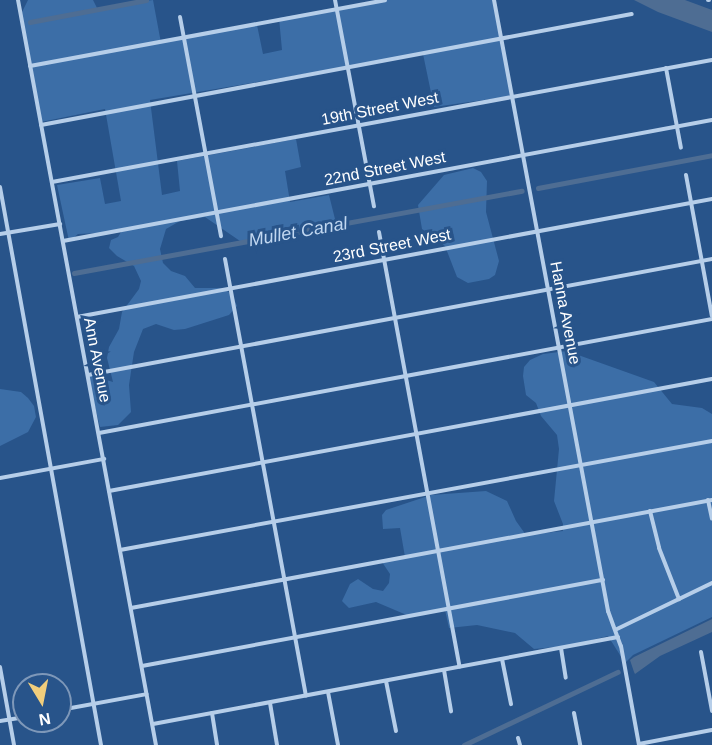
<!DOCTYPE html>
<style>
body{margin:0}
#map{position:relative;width:712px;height:745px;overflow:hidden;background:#28548a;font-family:Helvetica,sans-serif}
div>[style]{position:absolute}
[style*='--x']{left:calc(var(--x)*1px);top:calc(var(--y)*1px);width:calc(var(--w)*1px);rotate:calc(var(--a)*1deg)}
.green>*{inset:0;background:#3c6ea7}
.water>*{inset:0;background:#4e6d93}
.canal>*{height:4.5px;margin:-2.25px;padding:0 2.25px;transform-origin:2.25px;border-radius:2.25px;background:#4e6d93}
.minor>*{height:4px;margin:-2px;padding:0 2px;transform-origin:2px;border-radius:2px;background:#b6cee9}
span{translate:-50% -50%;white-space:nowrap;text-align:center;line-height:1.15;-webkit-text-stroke:6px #28548a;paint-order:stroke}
.street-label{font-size:16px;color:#fff}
.water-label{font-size:18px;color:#c2d8f1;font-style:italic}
.north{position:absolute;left:12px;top:673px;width:60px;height:60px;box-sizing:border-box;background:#28548a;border:2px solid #7e98b9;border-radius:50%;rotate:170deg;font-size:16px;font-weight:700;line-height:24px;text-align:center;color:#fff}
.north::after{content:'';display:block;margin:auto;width:21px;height:27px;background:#f1ce7c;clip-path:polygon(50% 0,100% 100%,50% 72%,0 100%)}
</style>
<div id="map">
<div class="green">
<i style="clip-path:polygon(28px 0,93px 0,97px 8px,153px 0,161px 43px,257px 25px,263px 54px,282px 50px,279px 18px,385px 0,494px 0,511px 96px,434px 107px,423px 54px,150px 100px,162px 195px,180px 191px,177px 161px,296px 139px,301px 167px,285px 171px,290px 202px,329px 195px,336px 223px,302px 230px,285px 241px,254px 245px,240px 241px,205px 217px,180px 221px,166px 229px,160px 249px,163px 263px,171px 271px,185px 276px,195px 288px,222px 288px,232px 294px,237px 306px,229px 315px,185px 329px,174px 330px,156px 324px,143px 329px,134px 352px,129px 385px,131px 412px,118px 425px,100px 427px,87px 374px,113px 382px,107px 358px,109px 347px,119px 329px,122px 312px,139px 289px,141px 281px,134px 266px,117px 256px,109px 248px,111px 240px,118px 237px,121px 232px,78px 234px,69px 241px,57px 185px,100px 178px,105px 204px,121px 201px,105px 109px,41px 122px,21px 14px)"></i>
<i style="clip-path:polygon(473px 168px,481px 172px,487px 181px,486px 212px,499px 261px,495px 275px,489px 279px,468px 283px,457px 277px,445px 246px,422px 229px,418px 205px,444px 175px)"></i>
<i style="clip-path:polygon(567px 351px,654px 382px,672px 404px,702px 408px,712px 414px,712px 617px,633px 655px,625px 663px,608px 636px,567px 646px,534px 649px,515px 633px,477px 625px,449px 628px,445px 610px,409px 616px,376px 602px,349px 608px,342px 601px,350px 584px,358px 579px,373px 589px,383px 591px,389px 583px,390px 574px,382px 562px,405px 557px,400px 528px,383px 529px,382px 515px,386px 510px,431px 495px,486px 491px,507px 501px,516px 521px,526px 535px,563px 531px,563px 524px,554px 501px,559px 449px,557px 435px,541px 416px,536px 403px,526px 395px,523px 376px,524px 367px,530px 360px,543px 354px)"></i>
<i style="clip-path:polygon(0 389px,21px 392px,28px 398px,34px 406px,36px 417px,28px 432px,0 446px)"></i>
</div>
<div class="water">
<i style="clip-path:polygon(634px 0,685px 0,712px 10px,712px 32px,658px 12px)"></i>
<i style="clip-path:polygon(712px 619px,712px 632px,660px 656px,635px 674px,634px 672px,630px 660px,634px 657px)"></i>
</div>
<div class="canal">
<i style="--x:30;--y:22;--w:118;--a:-10.7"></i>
<i style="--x:538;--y:188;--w:177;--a:-10.7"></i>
<i style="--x:74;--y:273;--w:455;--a:-10.4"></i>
<i style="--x:464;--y:745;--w:170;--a:-25.4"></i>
</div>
<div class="minor">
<i style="--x:18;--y:0;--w:758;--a:79.51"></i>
<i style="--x:335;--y:0;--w:210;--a:79.3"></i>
<i style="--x:494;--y:0;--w:622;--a:79.43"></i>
<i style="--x:608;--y:611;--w:37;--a:70"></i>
<i style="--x:621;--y:646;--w:101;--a:79.7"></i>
<i style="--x:708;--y:0;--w:1;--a:0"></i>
<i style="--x:180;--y:17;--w:223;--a:79.4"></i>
<i style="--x:30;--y:66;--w:361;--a:-10.5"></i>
<i style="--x:666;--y:68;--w:81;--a:79.4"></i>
<i style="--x:41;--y:125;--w:601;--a:-10.64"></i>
<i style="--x:686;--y:175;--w:143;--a:79.6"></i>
<i style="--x:52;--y:182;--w:671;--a:-10.47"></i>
<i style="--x:0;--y:187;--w:567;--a:79.74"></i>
<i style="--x:379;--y:232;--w:442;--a:79.5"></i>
<i style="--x:0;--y:234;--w:61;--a:-9.5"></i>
<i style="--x:63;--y:241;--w:660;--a:-10.56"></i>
<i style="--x:225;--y:259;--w:444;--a:79.5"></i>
<i style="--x:77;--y:317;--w:646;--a:-10.53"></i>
<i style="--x:88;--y:375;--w:635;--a:-10.53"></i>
<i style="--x:99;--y:433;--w:624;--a:-10.53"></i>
<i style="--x:0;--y:478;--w:106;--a:-10.4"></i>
<i style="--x:109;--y:491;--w:613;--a:-10.52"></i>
<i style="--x:708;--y:500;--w:19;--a:78"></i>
<i style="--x:650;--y:511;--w:38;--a:76"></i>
<i style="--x:659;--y:548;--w:55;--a:68.6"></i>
<i style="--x:120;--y:550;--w:602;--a:-10.43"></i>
<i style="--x:131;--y:608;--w:591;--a:-10.53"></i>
<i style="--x:617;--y:629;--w:106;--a:-25.8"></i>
<i style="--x:561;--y:648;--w:30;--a:81"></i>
<i style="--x:701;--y:652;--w:60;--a:79.4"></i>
<i style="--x:502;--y:659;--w:46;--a:78.7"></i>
<i style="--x:142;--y:666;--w:469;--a:-10.6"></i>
<i style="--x:0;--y:667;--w:79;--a:79.8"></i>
<i style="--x:444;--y:670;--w:42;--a:80.3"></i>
<i style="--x:386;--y:681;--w:51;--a:78.7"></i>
<i style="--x:328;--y:692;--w:54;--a:79.3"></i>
<i style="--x:270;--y:703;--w:43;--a:80.5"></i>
<i style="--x:60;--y:710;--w:88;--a:-10.4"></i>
<i style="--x:212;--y:713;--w:32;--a:81"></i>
<i style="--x:574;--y:713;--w:33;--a:79"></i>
<i style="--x:0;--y:721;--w:24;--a:-9"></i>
<i style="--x:153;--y:724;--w:473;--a:-10.6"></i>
<i style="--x:518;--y:738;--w:7;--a:74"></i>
<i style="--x:639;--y:744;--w:74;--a:-10.9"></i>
</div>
<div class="street-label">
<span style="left:380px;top:109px;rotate:-11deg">19th Street West</span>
<span style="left:385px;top:169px;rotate:-11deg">22nd Street West</span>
<span style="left:392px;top:246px;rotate:-11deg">23rd Street West</span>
<span style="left:565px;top:313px;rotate:79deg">Hanna Avenue</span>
<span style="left:97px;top:360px;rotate:79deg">Ann Avenue</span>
</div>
<div class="water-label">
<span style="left:298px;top:232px;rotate:-10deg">Mullet Canal</span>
</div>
<div class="north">N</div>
</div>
